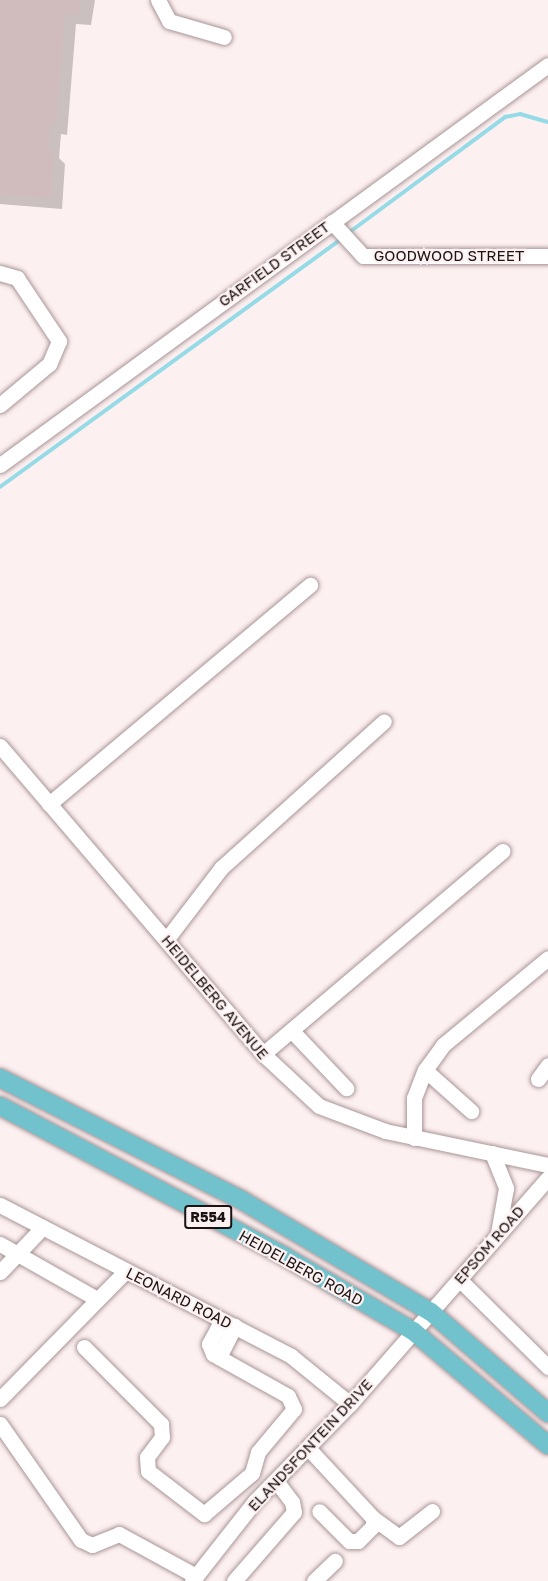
<!DOCTYPE html>
<style>
body{margin:0}
#map{position:relative;width:548px;height:1581px;overflow:hidden;background:#fdf0f1;font-family:"Golos Text",sans-serif}
div>[style]{position:absolute}
[style*='--x']{left:calc(var(--x)*1px);top:calc(var(--y)*1px);width:calc(var(--w)*1px);rotate:calc(var(--a)*1deg)}
.shadow>*{inset:0;background:#0003}
.stream>*{height:4px;margin:-2px;padding:0 2px;transform-origin:2px;border-radius:2px;background:#94dbe7}
.building>*{inset:0;background:#d0bcbd}
.roads{filter:drop-shadow(0 0 2px #a99597) drop-shadow(0 0 2px #a99597)}
.minor>*{height:15px;margin:-7.5px;padding:0 7.5px;transform-origin:7.5px;border-radius:7.5px;background:#fff}
.major>*{height:18px;margin:-9px;padding:0 9px;transform-origin:9px;border-radius:9px;background:#71c2cc}
span{translate:-50% -50%;white-space:nowrap;text-align:center;line-height:1.15;-webkit-text-stroke:4.5px #fdf0f1;paint-order:stroke}
.shield-label span{padding:2px 4px;background:#fdf0f1;border:2px solid;border-radius:4px;-webkit-text-stroke-width:0}
.shield-label{font-size:14px;color:#1a1313;font-weight:700}
.street-label{font-size:15px;color:#1a1313}
</style>
<div id="map">
<div class="shadow">
<i style="clip-path:polygon(0 0,95px 0,91px 25px,76px 24px,67px 135px,61px 134px,59px 158px,65px 164px,62px 209px,0 204px)"></i>
</div>
<div class="stream">
<i style="--x:347;--y:234;--w:197;--a:-36.5"></i>
<i style="--x:505;--y:117;--w:15;--a:-11"></i>
<i style="--x:520;--y:114;--w:29;--a:16"></i>
<i style="--x:0;--y:487;--w:422;--a:-36"></i>
</div>
<div class="building">
<i style="clip-path:polygon(0 0,80px 0,79px 14px,65px 13px,56px 124px,50px 123px,48px 150px,54px 151px,51px 198px,0 194px)"></i>
</div>
<div class="roads">
<div class="minor">
<i style="--x:158;--y:0;--w:24;--a:62"></i>
<i style="--x:169;--y:21;--w:57;--a:16.2"></i>
<i style="--x:332;--y:222;--w:46;--a:47.6"></i>
<i style="--x:363;--y:256;--w:185;--a:0"></i>
<i style="--x:0;--y:273;--w:18;--a:16"></i>
<i style="--x:17;--y:278;--w:76;--a:56.3"></i>
<i style="--x:59;--y:341;--w:25;--a:113"></i>
<i style="--x:49;--y:364;--w:64;--a:140.1"></i>
<i style="--x:0;--y:465;--w:678;--a:-36.13"></i>
<i style="--x:0;--y:746;--w:405;--a:49.5"></i>
<i style="--x:263;--y:1054;--w:76;--a:42.9"></i>
<i style="--x:319;--y:1106;--w:71;--a:20.7"></i>
<i style="--x:385;--y:1131;--w:167;--a:11.8"></i>
<i style="--x:49;--y:804;--w:341;--a:-40"></i>
<i style="--x:166;--y:940;--w:91;--a:-52.6"></i>
<i style="--x:221;--y:868;--w:219;--a:-42"></i>
<i style="--x:292;--y:1031;--w:79;--a:46.5"></i>
<i style="--x:263;--y:1054;--w:314;--a:-40.3"></i>
<i style="--x:425;--y:1070;--w:62;--a:41.7"></i>
<i style="--x:538;--y:1079;--w:17;--a:-54"></i>
<i style="--x:414;--y:1138;--w:40;--a:-90"></i>
<i style="--x:414;--y:1098;--w:30;--a:-69"></i>
<i style="--x:425;--y:1070;--w:31;--a:-54"></i>
<i style="--x:443;--y:1045;--w:136;--a:-39.6"></i>
<i style="--x:492;--y:1153;--w:38;--a:68"></i>
<i style="--x:506;--y:1188;--w:46;--a:100.1"></i>
<i style="--x:0;--y:1205;--w:328;--a:27.4"></i>
<i style="--x:291;--y:1356;--w:76;--a:39.1"></i>
<i style="--x:0;--y:1244;--w:112;--a:29.6"></i>
<i style="--x:0;--y:1272;--w:62;--a:-46.3"></i>
<i style="--x:460;--y:1280;--w:124;--a:44.7"></i>
<i style="--x:84;--y:1347;--w:109;--a:45"></i>
<i style="--x:161;--y:1424;--w:13;--a:86"></i>
<i style="--x:162;--y:1437;--w:25;--a:127"></i>
<i style="--x:147;--y:1457;--w:14;--a:86"></i>
<i style="--x:148;--y:1471;--w:71;--a:37.5"></i>
<i style="--x:204;--y:1514;--w:63;--a:-40.5"></i>
<i style="--x:252;--y:1473;--w:22;--a:-74"></i>
<i style="--x:258;--y:1452;--w:56;--a:-50.1"></i>
<i style="--x:294;--y:1409;--w:14;--a:-115"></i>
<i style="--x:288;--y:1396;--w:86;--a:-150.8"></i>
<i style="--x:213;--y:1354;--w:11;--a:-112"></i>
<i style="--x:209;--y:1344;--w:27;--a:-62"></i>
<i style="--x:219;--y:1357;--w:35;--a:-63"></i>
<i style="--x:0;--y:1399;--w:180;--a:-45.5"></i>
<i style="--x:0;--y:1424;--w:141;--a:55.1"></i>
<i style="--x:81;--y:1540;--w:12;--a:24"></i>
<i style="--x:92;--y:1545;--w:29;--a:-22"></i>
<i style="--x:119;--y:1534;--w:88;--a:28.6"></i>
<i style="--x:309;--y:1449;--w:94;--a:47.2"></i>
<i style="--x:373;--y:1518;--w:8;--a:90"></i>
<i style="--x:373;--y:1526;--w:21;--a:135"></i>
<i style="--x:358;--y:1541;--w:9;--a:180"></i>
<i style="--x:349;--y:1541;--w:42;--a:-135"></i>
<i style="--x:373;--y:1518;--w:32;--a:36"></i>
<i style="--x:399;--y:1537;--w:42;--a:-38.2"></i>
<i style="--x:192;--y:1581;--w:102;--a:-51.8"></i>
<i style="--x:255;--y:1501;--w:136;--a:-45.6"></i>
<i style="--x:350;--y:1404;--w:300;--a:-48.8"></i>
<i style="--x:234;--y:1581;--w:91;--a:-49"></i>
<i style="--x:294;--y:1512;--w:10;--a:-101"></i>
<i style="--x:292;--y:1502;--w:26;--a:-127"></i>
<i style="--x:314;--y:1581;--w:29;--a:-44"></i>
</div>
<div class="major">
<i style="--x:0;--y:1078;--w:272;--a:26.8"></i>
<i style="--x:243;--y:1201;--w:218;--a:30.6"></i>
<i style="--x:431;--y:1312;--w:155;--a:40.8"></i>
<i style="--x:0;--y:1106;--w:321;--a:27.8"></i>
<i style="--x:284;--y:1256;--w:149;--a:30.2"></i>
<i style="--x:413;--y:1331;--w:177;--a:40.2"></i>
</div>
</div>
<div class="shield-label">
<span style="left:208px;top:1217px">R554</span>
</div>
<div class="street-label">
<span style="left:449px;top:256px">GOODWOOD STREET</span>
<span style="left:274px;top:264px;rotate:-36deg">GARFIELD STREET</span>
<span style="left:215px;top:997px;rotate:50deg">HEIDELBERG AVENUE</span>
<span style="left:489px;top:1245px;rotate:-49deg">EPSOM ROAD</span>
<span style="left:301px;top:1268px;rotate:29deg">HEIDELBERG ROAD</span>
<span style="left:179px;top:1298px;rotate:27deg">LEONARD ROAD</span>
<span style="left:310px;top:1445px;rotate:-47deg">ELANDSFONTEIN DRIVE</span>
</div>
</div>
